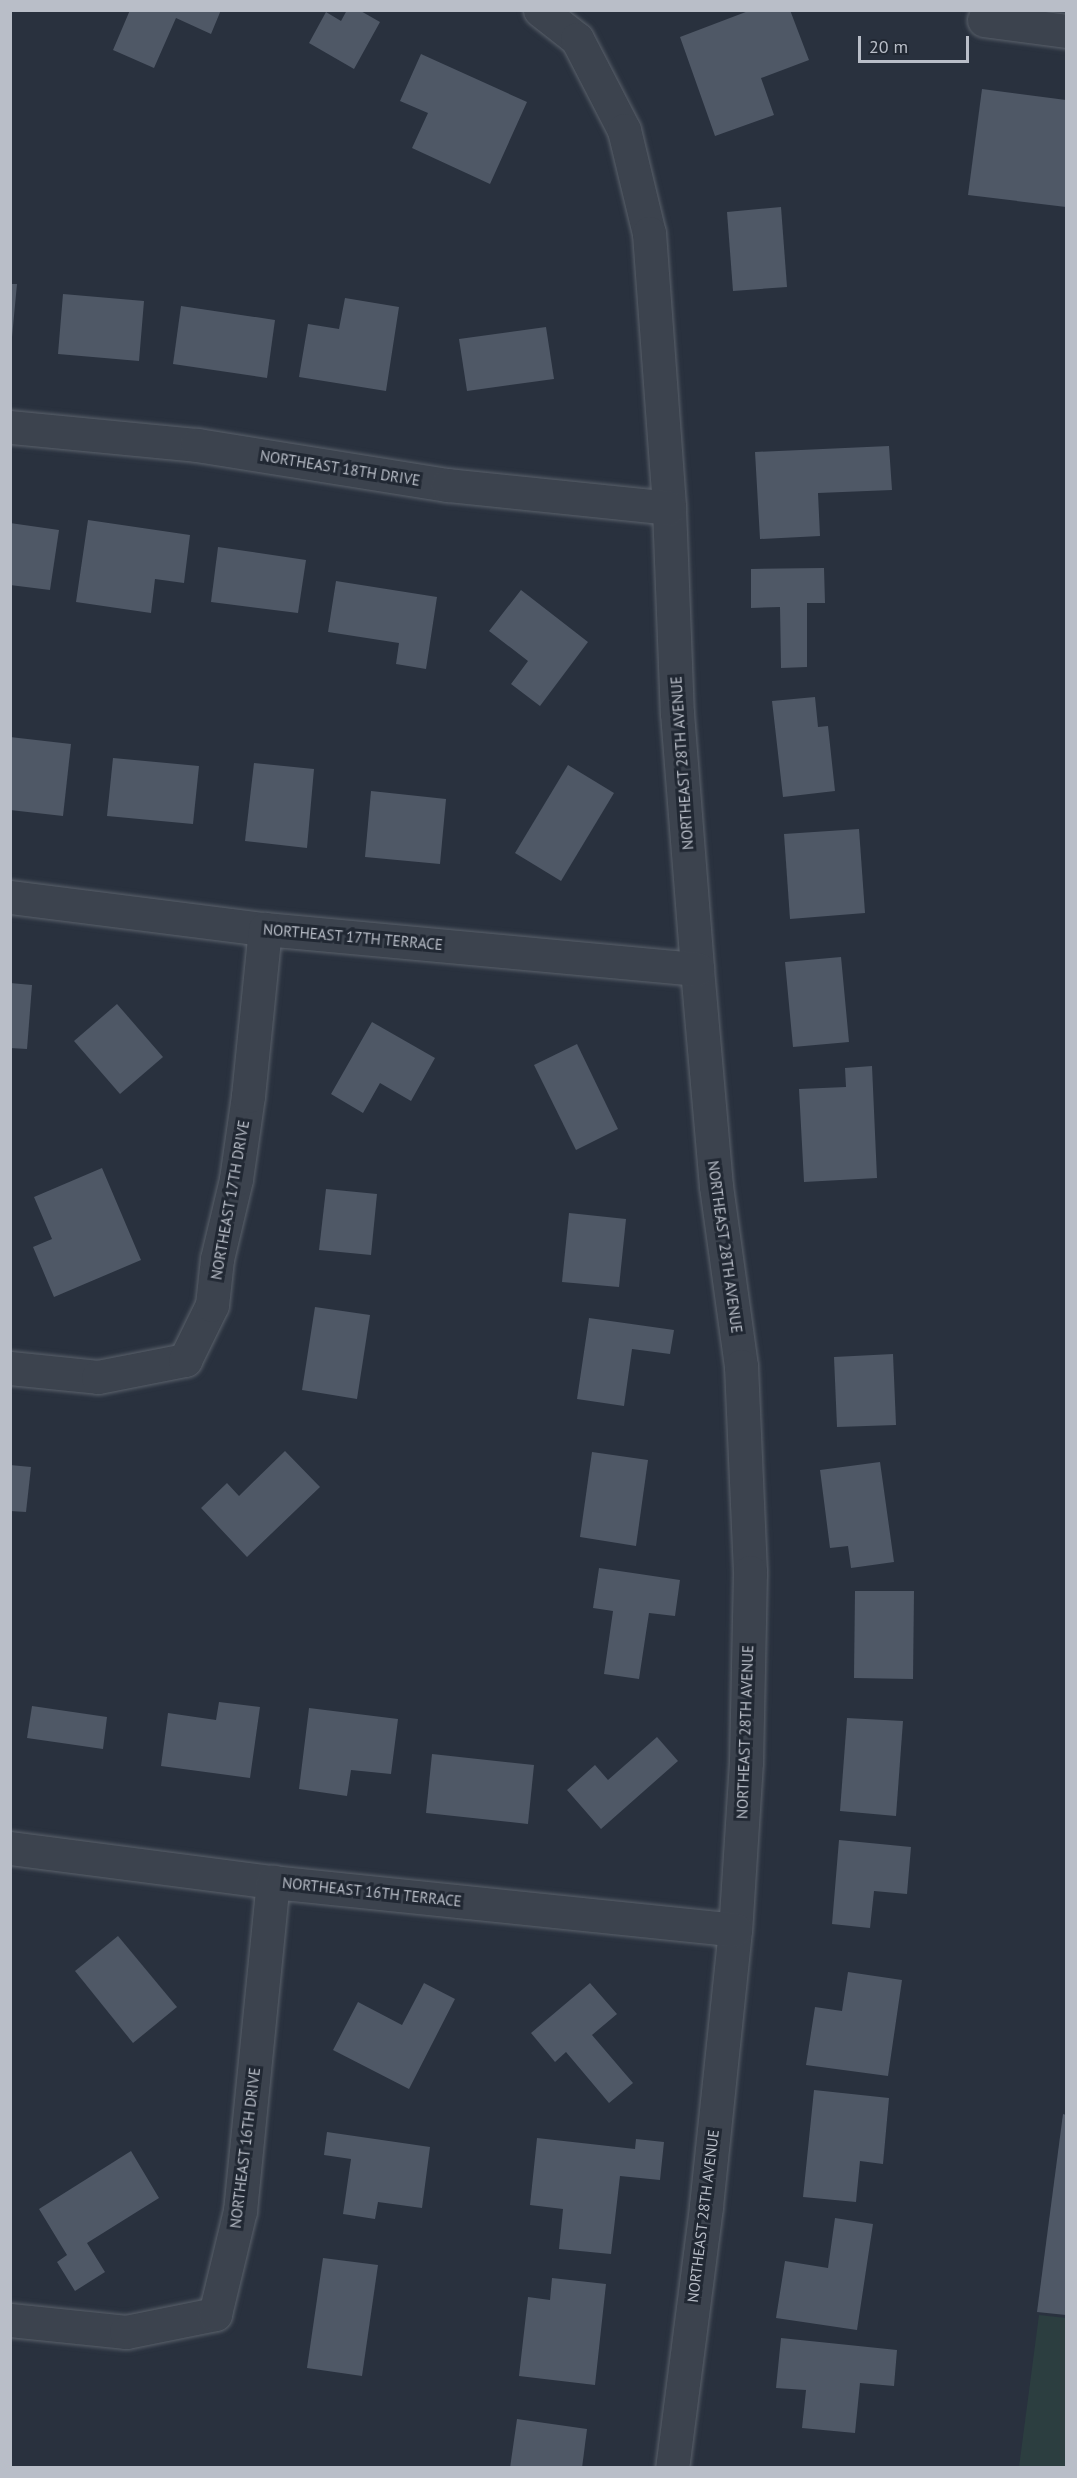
<!DOCTYPE html>
<style>
body{margin:0}
#map{position:relative;width:1077px;height:2478px;overflow:hidden;background:#29313e;font-family:"PT Sans",sans-serif}
div>[style]{position:absolute}
[style*='--x']{left:calc(var(--x)*1px);top:calc(var(--y)*1px);width:calc(var(--w)*1px);rotate:calc(var(--a)*1deg)}
.green>*{inset:0;background:#2c3e40}
.building>*{inset:0;background:#4f5866}
.roads{filter:drop-shadow(0 0 2px #5a616b) drop-shadow(0 0 2px #5a616b)}
.minor>*{height:33px;margin:-16.5px;padding:0 16.5px;transform-origin:16.5px;border-radius:16.5px;background:#3c434e}
span{translate:-50% -50%;white-space:nowrap;text-align:center;line-height:1.15;-webkit-text-stroke:6px #212833;paint-order:stroke}
.street-label{font-size:15px;color:#b9bec8}
.frame{position:absolute;inset:0;border:12px solid #b9bec8;pointer-events:none}
.scale{position:absolute;left:858px;top:36px;width:111px;height:27px;box-sizing:border-box;border:3px solid #b9bec8;border-top:0;padding-left:8px;font-size:18px;line-height:21px;white-space:nowrap;color:#b9bec8;-webkit-text-stroke:4px #212833;paint-order:stroke}
</style>
<div id="map">
<div class="green">
<i style="clip-path:polygon(1039px 2315px,1066px 2318px,1066px 2467px,1019px 2467px)"></i>
</div>
<div class="building">
<i style="clip-path:polygon(130px 10px,221px 10px,211px 34px,176px 18px,154px 68px,113px 50px)"></i>
<i style="clip-path:polygon(347px 10px,359px 10px,380px 22px,354px 69px,309px 43px,326px 12px,341px 21px)"></i>
<i style="clip-path:polygon(751px 10px,790px 10px,809px 60px,761px 78px,774px 115px,715px 136px,680px 37px)"></i>
<i style="clip-path:polygon(421px 54px,527px 102px,490px 184px,412px 148px,428px 113px,400px 101px)"></i>
<i style="clip-path:polygon(982px 89px,1066px 100px,1066px 207px,968px 195px)"></i>
<i style="clip-path:polygon(781px 207px,787px 287px,733px 291px,727px 212px)"></i>
<i style="clip-path:polygon(10px 284px,17px 284px,12px 337px,10px 337px)"></i>
<i style="clip-path:polygon(63px 294px,144px 301px,139px 361px,58px 354px)"></i>
<i style="clip-path:polygon(345px 298px,399px 307px,386px 391px,299px 377px,308px 324px,339px 329px)"></i>
<i style="clip-path:polygon(181px 306px,275px 320px,267px 378px,173px 364px)"></i>
<i style="clip-path:polygon(546px 327px,554px 379px,467px 391px,459px 339px)"></i>
<i style="clip-path:polygon(889px 446px,892px 490px,818px 493px,820px 536px,760px 539px,755px 452px)"></i>
<i style="clip-path:polygon(88px 520px,190px 535px,184px 583px,155px 579px,151px 613px,76px 602px)"></i>
<i style="clip-path:polygon(10px 523px,59px 530px,50px 590px,10px 585px)"></i>
<i style="clip-path:polygon(218px 547px,306px 560px,298px 613px,211px 602px)"></i>
<i style="clip-path:polygon(824px 568px,825px 603px,807px 603px,807px 667px,781px 668px,780px 607px,751px 608px,751px 569px)"></i>
<i style="clip-path:polygon(336px 581px,437px 597px,426px 669px,396px 664px,399px 643px,328px 632px)"></i>
<i style="clip-path:polygon(521px 590px,588px 642px,540px 706px,511px 684px,528px 661px,489px 631px)"></i>
<i style="clip-path:polygon(815px 697px,818px 727px,828px 726px,835px 791px,783px 797px,772px 701px)"></i>
<i style="clip-path:polygon(10px 737px,71px 744px,63px 816px,10px 810px)"></i>
<i style="clip-path:polygon(113px 758px,199px 766px,193px 824px,107px 816px)"></i>
<i style="clip-path:polygon(254px 763px,314px 769px,307px 848px,245px 841px)"></i>
<i style="clip-path:polygon(568px 765px,614px 793px,561px 881px,515px 853px)"></i>
<i style="clip-path:polygon(371px 791px,446px 799px,440px 864px,365px 857px)"></i>
<i style="clip-path:polygon(859px 829px,865px 913px,790px 919px,784px 834px)"></i>
<i style="clip-path:polygon(841px 957px,849px 1042px,793px 1047px,785px 962px)"></i>
<i style="clip-path:polygon(10px 983px,32px 985px,27px 1049px,10px 1048px)"></i>
<i style="clip-path:polygon(117px 1004px,163px 1057px,120px 1094px,74px 1041px)"></i>
<i style="clip-path:polygon(372px 1022px,435px 1058px,411px 1101px,380px 1083px,363px 1113px,331px 1094px)"></i>
<i style="clip-path:polygon(577px 1044px,618px 1129px,576px 1150px,534px 1065px)"></i>
<i style="clip-path:polygon(872px 1066px,877px 1178px,804px 1182px,799px 1089px,846px 1087px,845px 1068px)"></i>
<i style="clip-path:polygon(102px 1168px,141px 1260px,54px 1297px,33px 1247px,52px 1239px,34px 1197px)"></i>
<i style="clip-path:polygon(326px 1189px,377px 1194px,371px 1255px,319px 1250px)"></i>
<i style="clip-path:polygon(569px 1213px,626px 1219px,619px 1287px,562px 1282px)"></i>
<i style="clip-path:polygon(315px 1307px,370px 1315px,357px 1399px,302px 1390px)"></i>
<i style="clip-path:polygon(589px 1318px,674px 1330px,670px 1354px,632px 1349px,624px 1406px,577px 1399px)"></i>
<i style="clip-path:polygon(893px 1354px,896px 1425px,837px 1427px,834px 1357px)"></i>
<i style="clip-path:polygon(285px 1451px,320px 1487px,247px 1557px,201px 1508px,227px 1483px,239px 1496px)"></i>
<i style="clip-path:polygon(592px 1452px,648px 1460px,636px 1546px,580px 1537px)"></i>
<i style="clip-path:polygon(880px 1462px,894px 1562px,851px 1568px,848px 1546px,830px 1548px,820px 1470px)"></i>
<i style="clip-path:polygon(10px 1465px,31px 1467px,26px 1512px,10px 1511px)"></i>
<i style="clip-path:polygon(599px 1568px,680px 1580px,675px 1616px,649px 1613px,639px 1679px,604px 1674px,613px 1611px,593px 1608px)"></i>
<i style="clip-path:polygon(855px 1591px,914px 1591px,913px 1679px,854px 1678px)"></i>
<i style="clip-path:polygon(219px 1702px,260px 1707px,250px 1778px,161px 1766px,168px 1713px,216px 1720px)"></i>
<i style="clip-path:polygon(32px 1706px,107px 1717px,103px 1749px,27px 1738px)"></i>
<i style="clip-path:polygon(309px 1708px,398px 1719px,391px 1774px,351px 1770px,347px 1796px,299px 1789px)"></i>
<i style="clip-path:polygon(847px 1718px,903px 1721px,896px 1816px,840px 1811px)"></i>
<i style="clip-path:polygon(657px 1737px,678px 1761px,601px 1829px,567px 1790px,595px 1765px,608px 1780px)"></i>
<i style="clip-path:polygon(432px 1754px,534px 1765px,528px 1824px,426px 1813px)"></i>
<i style="clip-path:polygon(839px 1840px,911px 1847px,907px 1894px,874px 1891px,870px 1928px,832px 1924px)"></i>
<i style="clip-path:polygon(118px 1936px,177px 2007px,133px 2043px,75px 1971px)"></i>
<i style="clip-path:polygon(848px 1972px,902px 1980px,888px 2076px,806px 2065px,815px 2007px,842px 2011px)"></i>
<i style="clip-path:polygon(424px 1983px,455px 1999px,409px 2089px,333px 2050px,358px 2002px,402px 2025px)"></i>
<i style="clip-path:polygon(590px 1983px,617px 2014px,592px 2035px,633px 2083px,609px 2103px,566px 2052px,555px 2062px,531px 2033px)"></i>
<i style="clip-path:polygon(814px 2090px,889px 2098px,883px 2164px,860px 2161px,856px 2202px,803px 2197px)"></i>
<i style="clip-path:polygon(1063px 2114px,1066px 2115px,1066px 2315px,1037px 2312px)"></i>
<i style="clip-path:polygon(327px 2132px,430px 2147px,422px 2208px,378px 2202px,375px 2219px,343px 2214px,351px 2159px,324px 2155px)"></i>
<i style="clip-path:polygon(537px 2138px,635px 2149px,636px 2139px,664px 2142px,660px 2180px,620px 2176px,611px 2254px,559px 2249px,563px 2209px,530px 2205px)"></i>
<i style="clip-path:polygon(131px 2151px,159px 2198px,87px 2243px,105px 2272px,75px 2291px,57px 2262px,67px 2255px,39px 2209px)"></i>
<i style="clip-path:polygon(835px 2218px,873px 2224px,857px 2330px,776px 2318px,785px 2261px,828px 2268px)"></i>
<i style="clip-path:polygon(323px 2258px,378px 2265px,362px 2376px,307px 2368px)"></i>
<i style="clip-path:polygon(552px 2278px,606px 2284px,595px 2385px,519px 2376px,528px 2297px,550px 2300px)"></i>
<i style="clip-path:polygon(781px 2338px,897px 2350px,894px 2386px,860px 2383px,855px 2433px,802px 2428px,806px 2390px,776px 2388px)"></i>
<i style="clip-path:polygon(517px 2419px,587px 2429px,582px 2468px,510px 2468px)"></i>
</div>
<div class="roads">
<div class="minor">
<i style="--x:540;--y:10;--w:47;--a:38.1"></i>
<i style="--x:577;--y:39;--w:102;--a:62.7"></i>
<i style="--x:624;--y:130;--w:106;--a:76.4"></i>
<i style="--x:649;--y:233;--w:276;--a:85.8"></i>
<i style="--x:669;--y:508;--w:205;--a:87.8"></i>
<i style="--x:677;--y:713;--w:257;--a:85.5"></i>
<i style="--x:697;--y:969;--w:218;--a:85"></i>
<i style="--x:716;--y:1186;--w:182;--a:82.1"></i>
<i style="--x:741;--y:1366;--w:206;--a:87.5"></i>
<i style="--x:750;--y:1572;--w:190;--a:91.2"></i>
<i style="--x:746;--y:1762;--w:168;--a:93.7"></i>
<i style="--x:735;--y:1930;--w:279;--a:96"></i>
<i style="--x:706;--y:2207;--w:263;--a:97.4"></i>
<i style="--x:984;--y:20;--w:83;--a:7.6"></i>
<i style="--x:10;--y:427;--w:188;--a:5.5"></i>
<i style="--x:197;--y:445;--w:254;--a:9.1"></i>
<i style="--x:448;--y:485;--w:222;--a:5.9"></i>
<i style="--x:10;--y:897;--w:257;--a:7.2"></i>
<i style="--x:265;--y:929;--w:434;--a:5.3"></i>
<i style="--x:10;--y:1368;--w:88;--a:5.8"></i>
<i style="--x:98;--y:1377;--w:89;--a:-11.1"></i>
<i style="--x:185;--y:1360;--w:61;--a:-63.9"></i>
<i style="--x:212;--y:1305;--w:46;--a:-83.8"></i>
<i style="--x:217;--y:1259;--w:82;--a:-76.6"></i>
<i style="--x:236;--y:1179;--w:84;--a:-81.8"></i>
<i style="--x:248;--y:1096;--w:168;--a:-84.2"></i>
<i style="--x:10;--y:1848;--w:265;--a:7.4"></i>
<i style="--x:273;--y:1882;--w:464;--a:5.9"></i>
<i style="--x:10;--y:2320;--w:117;--a:5.9"></i>
<i style="--x:126;--y:2332;--w:91;--a:-11.4"></i>
<i style="--x:215;--y:2314;--w:106;--a:-76.4"></i>
<i style="--x:240;--y:2211;--w:331;--a:-84.3"></i>
</div>
</div>
<div class="street-label">
<span style="left:340px;top:468px;rotate:9deg">NORTHEAST 18TH DRIVE</span>
<span style="left:682px;top:763px;rotate:-94deg">NORTHEAST 28TH AVENUE</span>
<span style="left:353px;top:937px;rotate:5deg">NORTHEAST 17TH TERRACE</span>
<span style="left:230px;top:1200px;rotate:-80deg">NORTHEAST 17TH DRIVE</span>
<span style="left:725px;top:1247px;rotate:82deg">NORTHEAST 28TH AVENUE</span>
<span style="left:745px;top:1732px;rotate:-88deg">NORTHEAST 28TH AVENUE</span>
<span style="left:372px;top:1892px;rotate:6deg">NORTHEAST 16TH TERRACE</span>
<span style="left:245px;top:2148px;rotate:-83deg">NORTHEAST 16TH DRIVE</span>
<span style="left:703px;top:2216px;rotate:-83deg">NORTHEAST 28TH AVENUE</span>
</div>
<div class="frame"></div>
<div class="scale">20 m</div>
</div>
